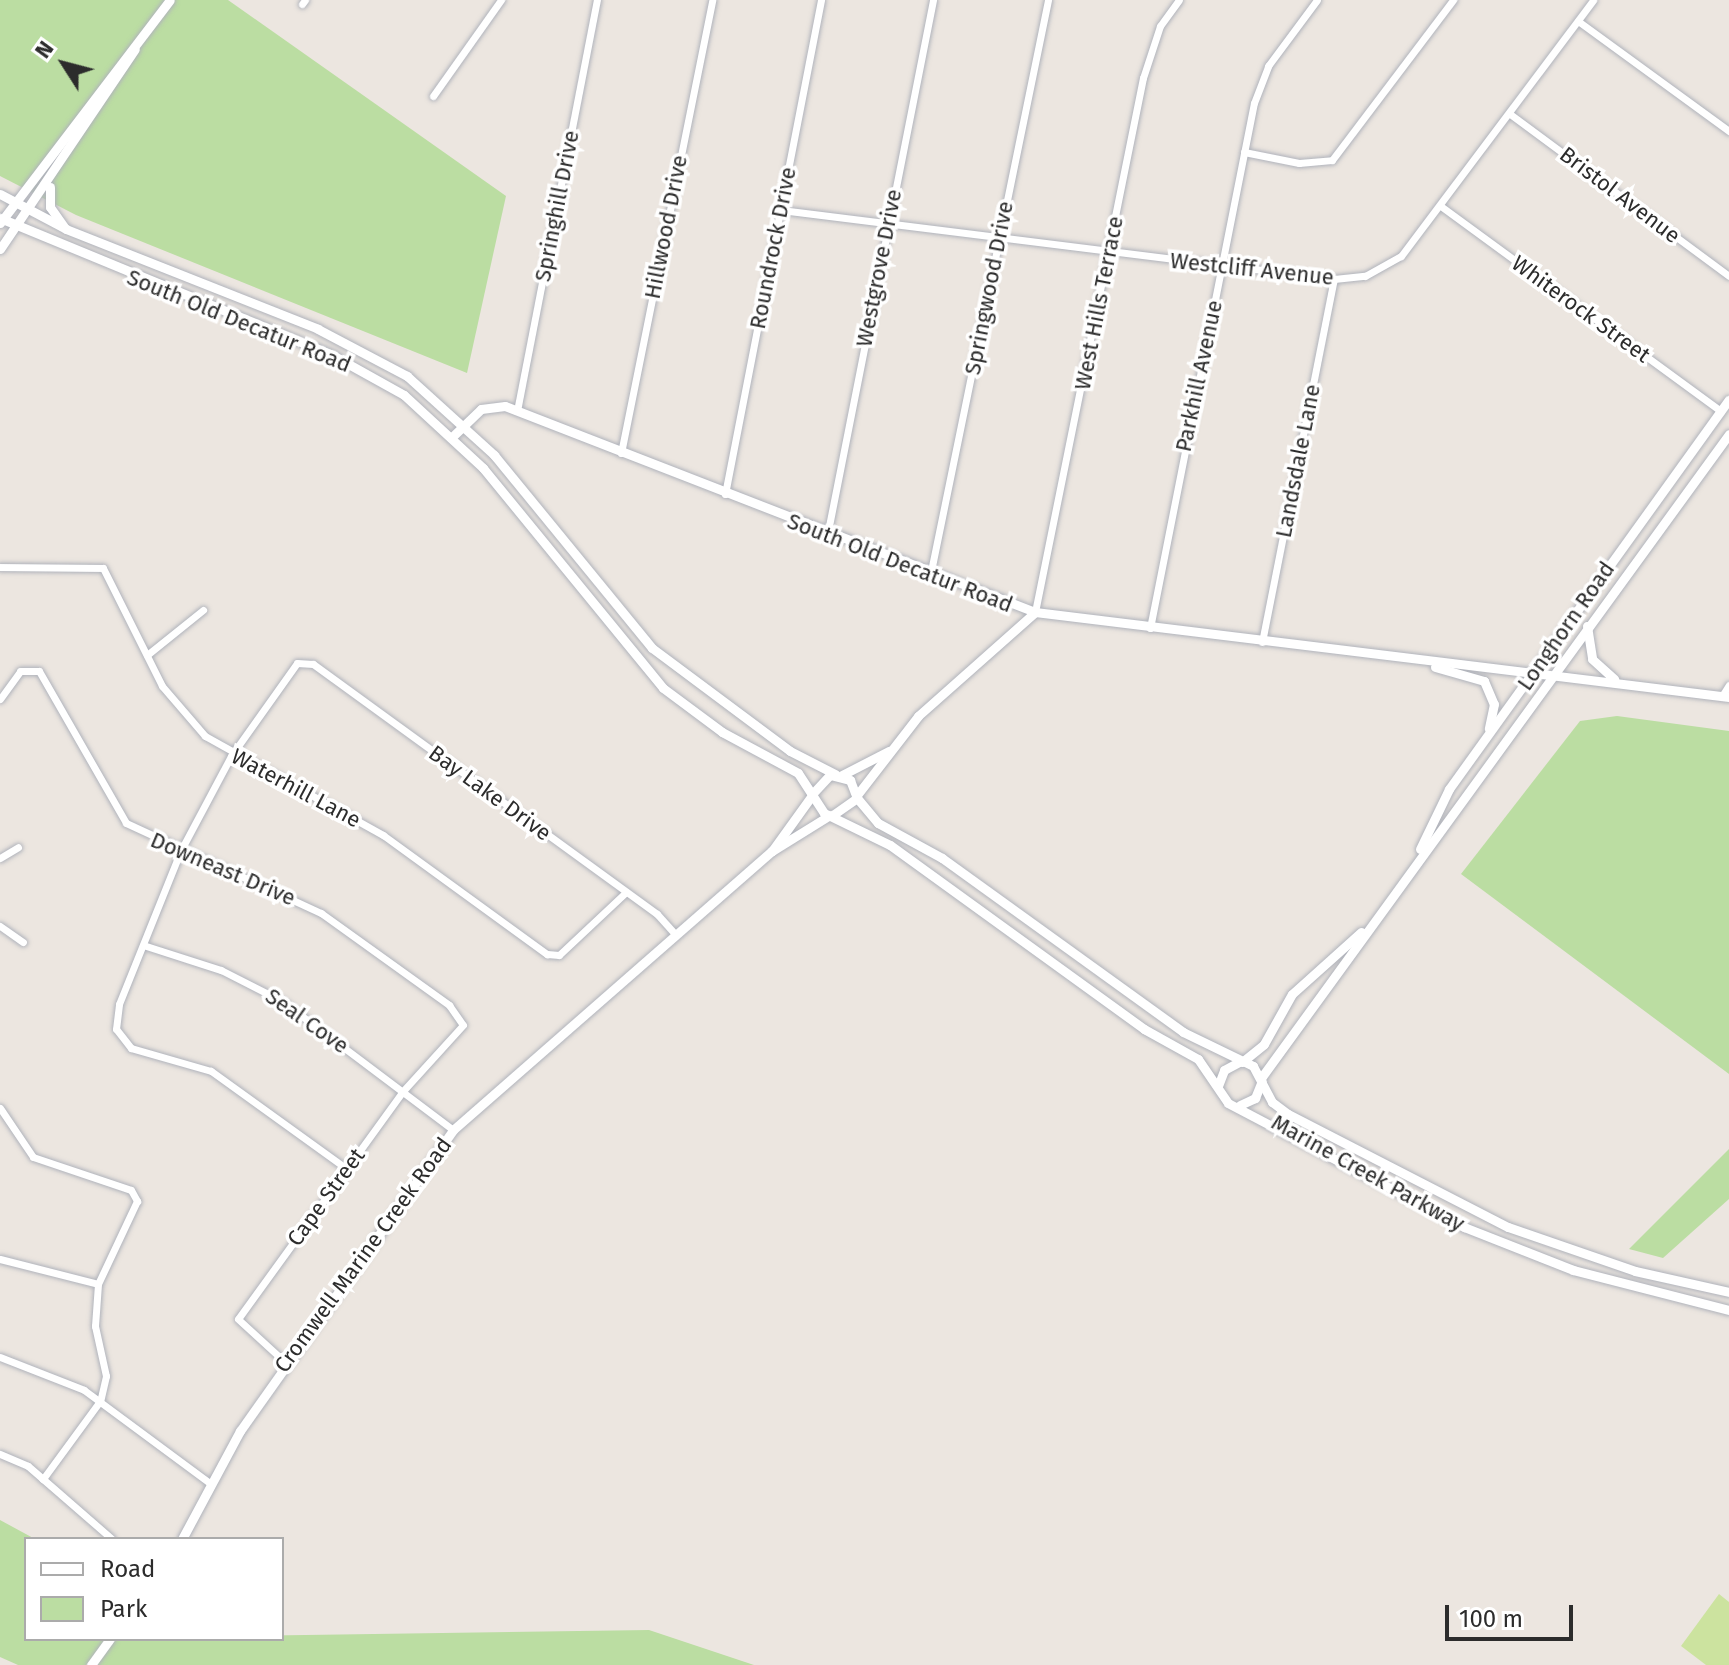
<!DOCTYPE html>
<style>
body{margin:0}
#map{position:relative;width:1729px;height:1665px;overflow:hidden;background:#ece6e0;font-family:"Fira Sans",sans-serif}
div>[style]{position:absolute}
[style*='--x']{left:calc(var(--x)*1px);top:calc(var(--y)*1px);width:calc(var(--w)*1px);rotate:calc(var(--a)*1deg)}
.green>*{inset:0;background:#bbdda2}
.pitch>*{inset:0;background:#cce39f}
.roads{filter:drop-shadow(0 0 2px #b0b3bb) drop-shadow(0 0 2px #b0b3bb)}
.street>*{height:7px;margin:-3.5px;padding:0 3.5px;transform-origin:3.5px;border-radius:3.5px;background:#fff}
.secondary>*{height:9px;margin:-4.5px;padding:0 4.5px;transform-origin:4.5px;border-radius:4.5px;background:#fff}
span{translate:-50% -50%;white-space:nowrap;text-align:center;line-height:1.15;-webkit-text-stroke:7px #fff;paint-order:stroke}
.street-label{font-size:22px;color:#2c2c2c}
.legend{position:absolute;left:24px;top:1537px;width:260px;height:104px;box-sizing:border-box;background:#fff;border:2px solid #ababab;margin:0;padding:10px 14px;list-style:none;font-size:24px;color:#2c2c2c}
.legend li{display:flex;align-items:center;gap:16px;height:40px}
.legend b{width:40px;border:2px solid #ababab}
.north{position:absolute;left:24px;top:24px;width:80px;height:80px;-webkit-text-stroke:6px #fff;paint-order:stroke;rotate:306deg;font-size:22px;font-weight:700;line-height:32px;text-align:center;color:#2c2c2c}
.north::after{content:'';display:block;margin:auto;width:28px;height:36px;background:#2c2c2c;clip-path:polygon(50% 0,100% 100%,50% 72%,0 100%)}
.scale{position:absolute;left:1445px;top:1605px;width:128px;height:36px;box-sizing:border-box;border:4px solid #2c2c2c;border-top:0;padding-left:10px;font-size:24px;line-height:28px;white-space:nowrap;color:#2c2c2c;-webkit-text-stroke:6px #fff;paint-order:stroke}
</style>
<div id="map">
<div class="green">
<i style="clip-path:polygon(0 0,228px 0,506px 196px,467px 373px,76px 215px,0 176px)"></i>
<i style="clip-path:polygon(1617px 716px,1729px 731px,1729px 1074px,1461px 874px,1580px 721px)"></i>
<i style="clip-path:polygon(1729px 1149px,1729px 1199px,1663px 1258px,1629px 1249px)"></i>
<i style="clip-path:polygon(0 1520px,35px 1539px,26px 1539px,26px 1639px,649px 1630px,754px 1665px,18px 1665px,0 1657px)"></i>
</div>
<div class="pitch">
<i style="clip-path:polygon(1719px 1594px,1729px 1602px,1729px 1665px,1706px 1665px,1681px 1646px)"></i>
</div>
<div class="roads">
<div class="street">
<i style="--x:302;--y:4;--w:5;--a:-53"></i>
<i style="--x:1578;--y:21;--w:187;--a:36.1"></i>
<i style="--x:433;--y:96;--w:118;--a:-54.7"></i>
<i style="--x:1510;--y:114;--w:272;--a:36.5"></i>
<i style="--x:1244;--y:152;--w:56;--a:11.3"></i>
<i style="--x:1299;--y:163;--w:33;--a:-5"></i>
<i style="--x:1332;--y:160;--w:201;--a:-52.9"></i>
<i style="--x:1442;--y:207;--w:346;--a:36.2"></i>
<i style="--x:781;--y:210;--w:557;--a:7.11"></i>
<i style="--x:1334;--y:279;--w:31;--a:-6"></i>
<i style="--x:1365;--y:276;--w:41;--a:-29.1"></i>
<i style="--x:1401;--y:256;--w:320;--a:-53.1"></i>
<i style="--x:517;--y:411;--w:419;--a:-79"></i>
<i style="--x:621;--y:453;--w:462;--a:-78.6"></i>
<i style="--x:725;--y:494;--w:503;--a:-79"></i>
<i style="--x:827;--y:536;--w:546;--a:-78.81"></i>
<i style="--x:0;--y:567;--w:103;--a:0.6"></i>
<i style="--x:103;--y:568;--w:132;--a:63.4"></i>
<i style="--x:162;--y:686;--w:66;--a:49.3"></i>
<i style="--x:205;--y:736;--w:204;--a:29.1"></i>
<i style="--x:383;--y:835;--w:203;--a:36"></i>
<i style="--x:547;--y:954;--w:12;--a:5"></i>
<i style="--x:559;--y:955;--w:92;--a:-43.2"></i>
<i style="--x:930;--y:576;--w:588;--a:-78.42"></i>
<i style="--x:1035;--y:612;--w:545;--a:-78.57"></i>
<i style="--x:1143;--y:78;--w:55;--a:-71.9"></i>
<i style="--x:1160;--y:26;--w:32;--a:-54"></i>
<i style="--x:1150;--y:628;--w:535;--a:-78.8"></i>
<i style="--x:1254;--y:103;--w:40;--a:-69"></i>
<i style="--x:1268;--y:66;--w:82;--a:-53.4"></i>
<i style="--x:1262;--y:642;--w:370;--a:-78.8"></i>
<i style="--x:147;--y:655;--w:72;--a:-38.8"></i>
<i style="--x:1722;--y:696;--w:13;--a:-58"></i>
<i style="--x:0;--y:699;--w:34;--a:-54"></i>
<i style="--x:20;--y:671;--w:19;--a:0"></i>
<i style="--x:39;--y:671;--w:175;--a:60.2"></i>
<i style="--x:126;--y:823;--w:215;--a:24.8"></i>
<i style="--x:321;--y:913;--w:158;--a:35.7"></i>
<i style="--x:449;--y:1005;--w:24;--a:55"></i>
<i style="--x:463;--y:1025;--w:89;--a:132.3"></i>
<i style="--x:403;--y:1091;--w:281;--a:125.9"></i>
<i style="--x:238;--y:1319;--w:64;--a:42.5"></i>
<i style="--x:0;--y:858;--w:21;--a:-31"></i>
<i style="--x:0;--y:926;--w:28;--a:35"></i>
<i style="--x:143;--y:945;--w:82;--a:17.8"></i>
<i style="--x:221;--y:970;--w:68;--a:26.9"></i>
<i style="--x:282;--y:1001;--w:214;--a:37"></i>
<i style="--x:0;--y:1108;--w:59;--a:56"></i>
<i style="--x:33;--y:1157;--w:103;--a:18.6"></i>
<i style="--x:131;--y:1190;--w:13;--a:61"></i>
<i style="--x:137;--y:1201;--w:92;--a:115.2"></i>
<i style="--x:98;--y:1284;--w:42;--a:94.1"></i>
<i style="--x:95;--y:1326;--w:51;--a:77.6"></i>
<i style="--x:106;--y:1376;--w:26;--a:103"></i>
<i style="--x:100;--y:1401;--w:97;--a:126.2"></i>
<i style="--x:347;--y:1169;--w:168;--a:-144.2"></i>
<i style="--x:211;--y:1071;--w:83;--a:-164"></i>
<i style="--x:131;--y:1048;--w:24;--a:-128"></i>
<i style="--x:116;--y:1029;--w:25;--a:-83"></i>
<i style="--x:119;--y:1004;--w:166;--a:-68.1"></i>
<i style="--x:181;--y:850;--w:106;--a:-62"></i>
<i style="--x:231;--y:756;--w:114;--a:-54.6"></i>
<i style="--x:297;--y:663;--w:16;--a:4"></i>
<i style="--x:313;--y:664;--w:425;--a:36"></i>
<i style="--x:657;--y:914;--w:27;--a:48"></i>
<i style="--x:0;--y:1259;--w:101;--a:14.3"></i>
<i style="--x:0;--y:1357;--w:90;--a:21.4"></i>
<i style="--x:84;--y:1390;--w:158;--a:36.5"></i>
<i style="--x:0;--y:1454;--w:30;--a:23"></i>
<i style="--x:28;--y:1466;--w:111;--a:41"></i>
</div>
<div class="secondary">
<i style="--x:50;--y:187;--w:20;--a:90"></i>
<i style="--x:50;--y:207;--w:24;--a:55"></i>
<i style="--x:0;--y:194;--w:75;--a:27.9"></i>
<i style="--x:66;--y:229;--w:271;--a:21.6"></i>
<i style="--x:318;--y:329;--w:101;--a:27.8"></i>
<i style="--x:407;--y:376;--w:118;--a:42.2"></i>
<i style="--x:494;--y:455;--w:249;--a:50.7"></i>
<i style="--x:652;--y:648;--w:172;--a:36.7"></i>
<i style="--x:790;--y:751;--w:51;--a:27.1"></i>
<i style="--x:0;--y:218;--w:361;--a:22.4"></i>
<i style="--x:334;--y:356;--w:80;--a:29.1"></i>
<i style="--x:404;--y:395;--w:108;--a:42.7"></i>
<i style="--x:483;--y:468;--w:284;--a:50.7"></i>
<i style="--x:663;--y:688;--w:74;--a:36.7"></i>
<i style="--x:722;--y:732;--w:86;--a:28.3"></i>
<i style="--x:798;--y:773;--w:48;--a:57"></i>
<i style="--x:824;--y:813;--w:73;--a:25.9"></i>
<i style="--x:890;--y:845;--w:314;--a:35.9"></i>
<i style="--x:1144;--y:1029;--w:62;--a:29.1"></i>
<i style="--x:1198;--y:1059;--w:53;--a:55.7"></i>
<i style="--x:1228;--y:1103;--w:267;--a:27.7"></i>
<i style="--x:1464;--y:1227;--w:117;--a:21.5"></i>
<i style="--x:1573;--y:1270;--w:161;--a:14.4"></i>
<i style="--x:0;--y:223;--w:280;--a:-52.7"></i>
<i style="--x:0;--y:249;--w:241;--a:-56"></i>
<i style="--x:453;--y:436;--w:39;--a:-44"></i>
<i style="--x:481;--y:409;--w:24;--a:-7"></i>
<i style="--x:505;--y:406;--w:569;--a:21.24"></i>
<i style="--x:1035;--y:612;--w:699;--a:6.98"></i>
<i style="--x:1587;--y:626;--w:33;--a:81"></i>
<i style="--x:1592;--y:659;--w:30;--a:42"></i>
<i style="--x:1435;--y:667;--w:51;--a:15.9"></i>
<i style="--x:1484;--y:681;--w:25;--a:67"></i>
<i style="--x:1494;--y:704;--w:25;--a:102"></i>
<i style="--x:842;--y:775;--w:53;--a:-27.1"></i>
<i style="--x:814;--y:792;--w:23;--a:-47"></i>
<i style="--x:830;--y:775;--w:21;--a:14"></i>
<i style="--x:850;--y:780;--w:19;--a:69"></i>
<i style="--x:857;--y:798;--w:29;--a:145"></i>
<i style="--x:857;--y:795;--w:100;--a:-52.3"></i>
<i style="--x:918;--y:716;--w:157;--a:-41.6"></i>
<i style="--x:857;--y:798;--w:33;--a:50"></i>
<i style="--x:878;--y:823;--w:73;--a:28.7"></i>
<i style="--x:942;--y:858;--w:297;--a:35.8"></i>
<i style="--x:1183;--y:1032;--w:78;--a:25.9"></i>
<i style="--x:1253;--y:1066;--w:41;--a:62.2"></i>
<i style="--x:1272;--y:1102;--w:20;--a:37"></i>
<i style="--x:1288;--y:1114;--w:247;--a:27.2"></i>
<i style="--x:1508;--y:1227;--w:134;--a:19.1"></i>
<i style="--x:1635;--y:1271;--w:96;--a:12.6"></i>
<i style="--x:1420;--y:849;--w:67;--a:-64.2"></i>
<i style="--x:1449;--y:789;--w:479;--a:-54.3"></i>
<i style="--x:772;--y:851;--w:70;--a:-54.3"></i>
<i style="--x:1242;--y:1062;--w:28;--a:-39"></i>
<i style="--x:1264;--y:1044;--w:57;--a:-60.8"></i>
<i style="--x:1292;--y:994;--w:93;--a:-41.9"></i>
<i style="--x:1261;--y:1078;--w:796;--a:-53.99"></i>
<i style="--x:1218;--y:1086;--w:17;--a:-69"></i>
<i style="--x:1224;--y:1070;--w:17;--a:-28"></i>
<i style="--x:1240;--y:1105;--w:17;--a:-25"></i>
<i style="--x:1255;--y:1098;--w:18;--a:-68"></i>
<i style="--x:182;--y:1539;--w:123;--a:-61.8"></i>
<i style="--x:240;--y:1431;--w:369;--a:-54.7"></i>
<i style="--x:453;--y:1130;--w:424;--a:-41.2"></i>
<i style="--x:772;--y:851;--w:68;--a:-31.8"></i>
<i style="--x:91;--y:1665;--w:32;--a:-54"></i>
</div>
</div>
<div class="street-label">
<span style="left:1620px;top:195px;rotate:37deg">Bristol Avenue</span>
<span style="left:557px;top:206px;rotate:-79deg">Springhill Drive</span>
<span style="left:666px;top:227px;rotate:-79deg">Hillwood Drive</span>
<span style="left:773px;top:248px;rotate:-79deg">Roundrock Drive</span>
<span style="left:879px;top:268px;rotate:-79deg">Westgrove Drive</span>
<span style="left:1252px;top:269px;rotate:6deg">Westcliff Avenue</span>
<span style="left:989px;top:288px;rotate:-79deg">Springwood Drive</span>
<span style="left:1099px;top:303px;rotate:-79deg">West Hills Terrace</span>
<span style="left:1581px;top:309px;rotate:36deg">Whiterock Street</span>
<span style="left:239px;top:321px;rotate:22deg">South Old Decatur Road</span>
<span style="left:1199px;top:376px;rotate:-78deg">Parkhill Avenue</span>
<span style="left:1298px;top:461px;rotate:-79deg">Landsdale Lane</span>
<span style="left:900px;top:563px;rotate:21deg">South Old Decatur Road</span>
<span style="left:1566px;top:626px;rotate:-55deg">Longhorn Road</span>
<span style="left:296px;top:788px;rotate:28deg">Waterhill Lane</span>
<span style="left:490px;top:793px;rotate:36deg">Bay Lake Drive</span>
<span style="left:223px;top:869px;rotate:23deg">Downeast Drive</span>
<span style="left:307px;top:1021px;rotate:35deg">Seal Cove</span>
<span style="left:1368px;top:1173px;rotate:29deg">Marine Creek Parkway</span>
<span style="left:326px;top:1197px;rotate:-54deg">Cape Street</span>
<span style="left:363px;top:1255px;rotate:-54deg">Cromwell Marine Creek Road</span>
</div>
<ul class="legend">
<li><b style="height:10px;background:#fff"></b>Road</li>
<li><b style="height:22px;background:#bbdda2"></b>Park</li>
</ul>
<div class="north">N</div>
<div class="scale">100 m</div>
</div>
